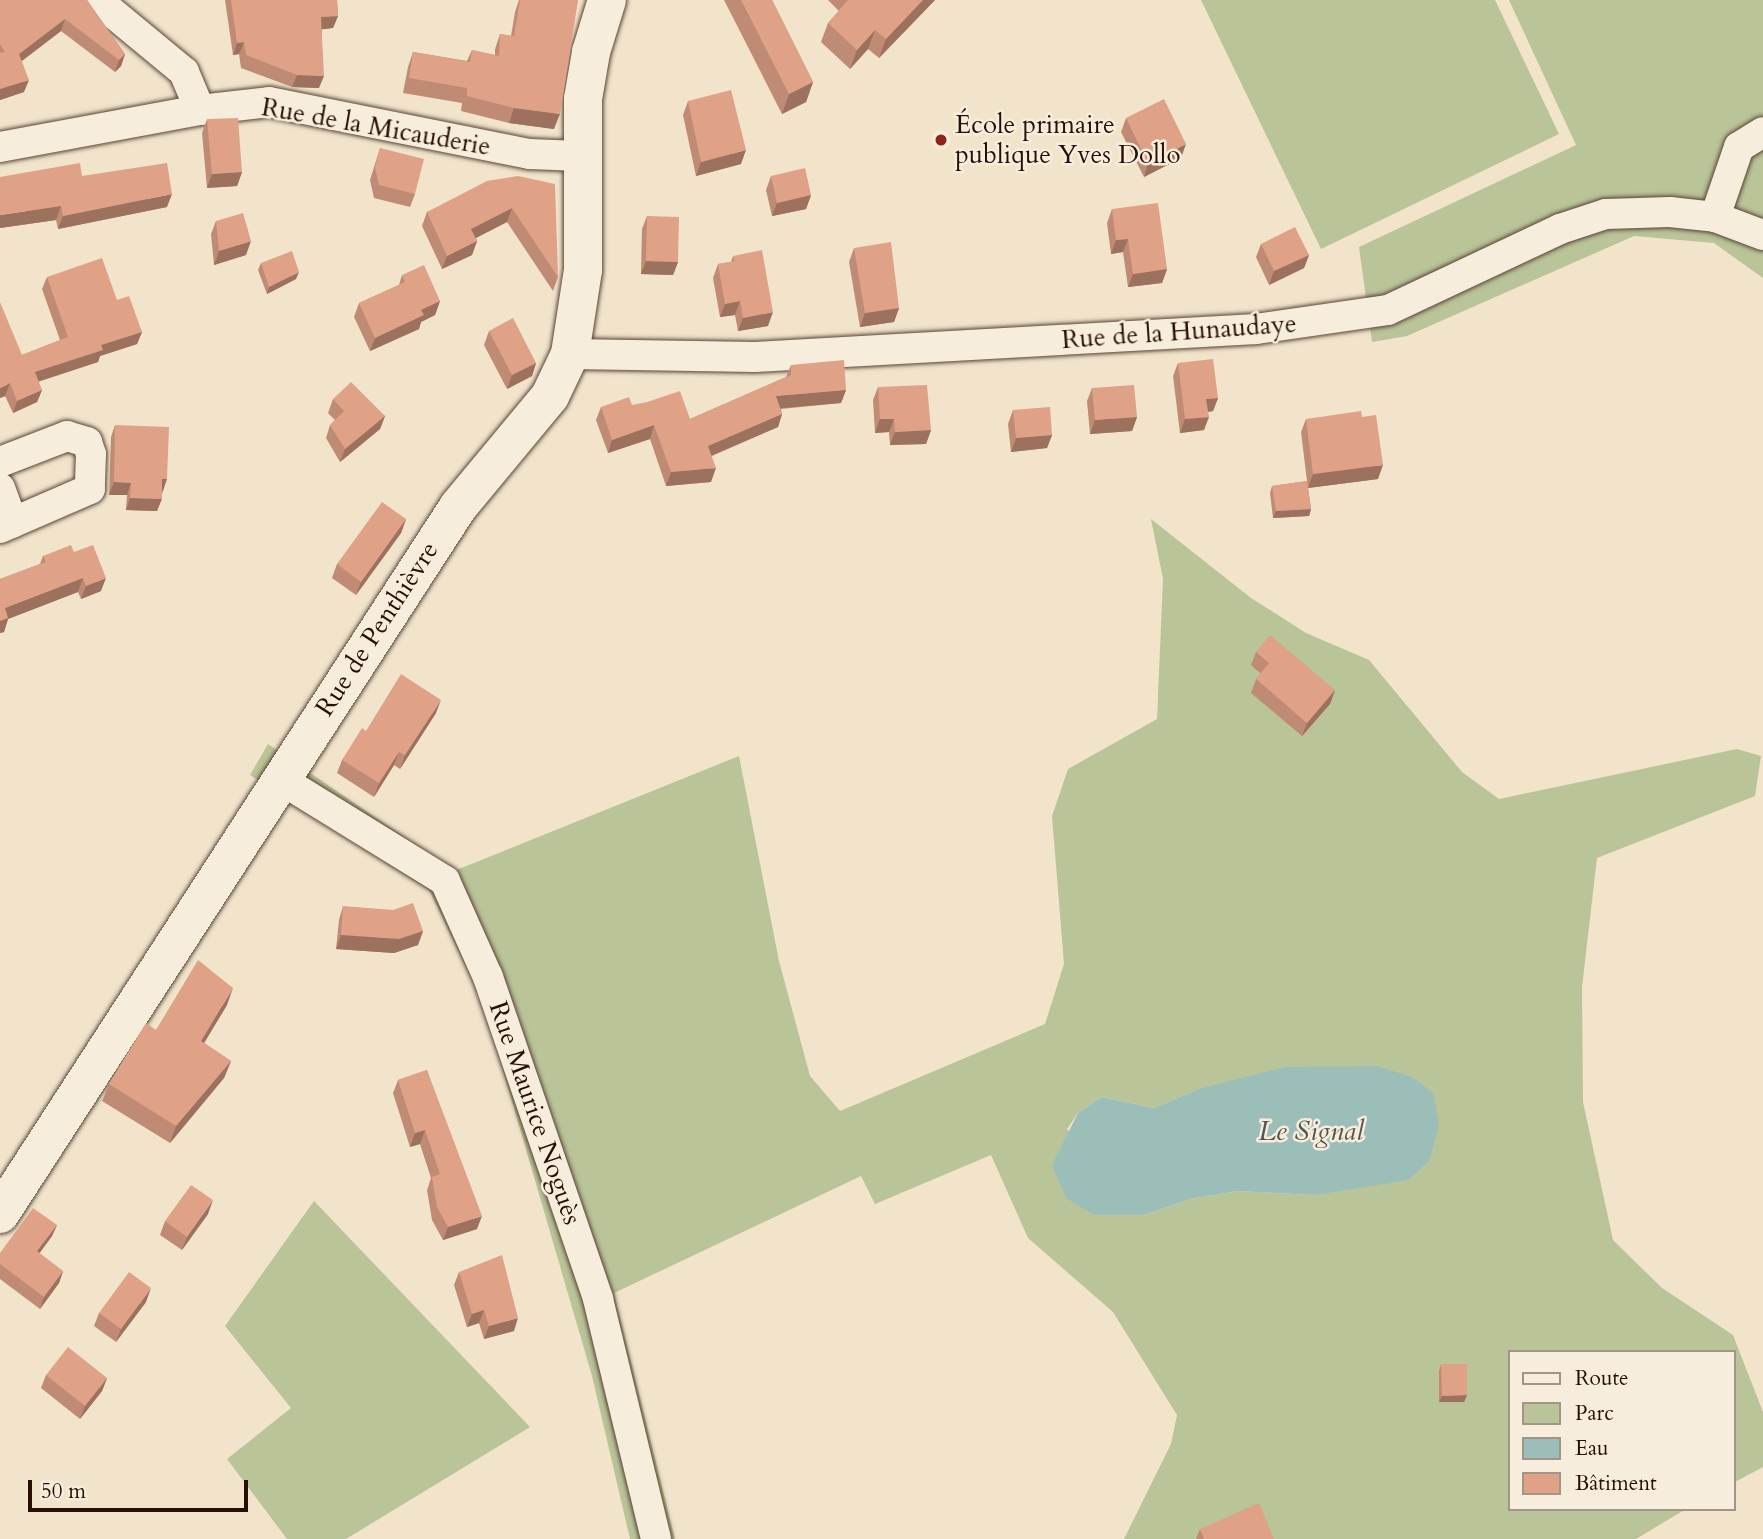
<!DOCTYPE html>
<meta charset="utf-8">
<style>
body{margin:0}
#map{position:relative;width:1763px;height:1539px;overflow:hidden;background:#f1e4cb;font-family:Cardo,serif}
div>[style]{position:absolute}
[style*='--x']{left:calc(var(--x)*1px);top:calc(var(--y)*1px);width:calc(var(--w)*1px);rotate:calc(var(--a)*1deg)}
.green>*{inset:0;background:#b9c498}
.water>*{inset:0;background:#9bbeb9}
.roads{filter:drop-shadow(0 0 2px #5a4436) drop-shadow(0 0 2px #5a4436)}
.street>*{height:30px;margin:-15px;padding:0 15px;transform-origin:15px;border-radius:15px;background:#f6eddd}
.secondary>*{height:38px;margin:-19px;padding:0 19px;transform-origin:19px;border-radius:19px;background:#f6eddd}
.wall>*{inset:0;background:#c08b74}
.shaded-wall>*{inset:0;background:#9c715e}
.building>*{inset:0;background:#dfa287}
.dots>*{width:19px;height:19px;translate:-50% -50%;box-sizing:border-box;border:4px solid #f6eddd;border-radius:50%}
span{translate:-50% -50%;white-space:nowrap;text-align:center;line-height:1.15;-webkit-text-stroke:5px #f6eddd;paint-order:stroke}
.poi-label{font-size:26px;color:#280e04}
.left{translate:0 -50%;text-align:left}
.street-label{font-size:26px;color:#280e04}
.water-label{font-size:28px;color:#56544c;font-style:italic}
.legend{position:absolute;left:1508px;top:1350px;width:228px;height:161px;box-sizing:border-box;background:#f6eddd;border:2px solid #a49486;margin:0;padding:9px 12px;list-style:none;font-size:21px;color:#280e04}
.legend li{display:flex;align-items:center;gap:14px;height:35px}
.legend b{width:35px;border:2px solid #a49486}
.scale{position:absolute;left:28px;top:1480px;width:220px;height:32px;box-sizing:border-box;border:4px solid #280e04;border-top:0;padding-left:9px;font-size:21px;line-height:24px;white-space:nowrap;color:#280e04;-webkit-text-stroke:5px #f6eddd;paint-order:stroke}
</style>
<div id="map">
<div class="green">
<i style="clip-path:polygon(1201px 0,1495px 0,1559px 134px,1321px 249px)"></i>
<i style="clip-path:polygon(1509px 0,1763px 0,1763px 278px,1714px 243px,1634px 236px,1407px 336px,1372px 342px,1359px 247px,1576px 145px)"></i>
<i style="clip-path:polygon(evenodd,1151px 519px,1251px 598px,1306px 633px,1369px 660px,1462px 772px,1499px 799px,1737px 749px,1761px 756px,1755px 796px,1597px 858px,1582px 987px,1583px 1102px,1613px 1240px,1662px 1288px,1733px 1335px,1763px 1412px,1763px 1467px,1733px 1483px,1733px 1352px,1509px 1352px,1509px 1509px,1686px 1509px,1636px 1539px,1124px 1539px,1171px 1444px,1177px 1415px,1113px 1312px,1028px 1238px,991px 1155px,875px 1204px,861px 1176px,614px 1293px,675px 1539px,630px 1539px,592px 1376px,483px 1002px,429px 890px,250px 775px,268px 744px,454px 871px,739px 756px,779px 961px,810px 1076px,840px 1111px,1045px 1024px,1064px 964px,1052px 816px,1068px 769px,1157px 719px,1163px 579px,1151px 519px,1199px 1089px,1315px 1195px,1238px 1191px,1190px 1199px,1144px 1215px,1067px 1129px,1078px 1113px,1102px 1097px,1154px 1108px,1199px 1089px)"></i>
<i style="clip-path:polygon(314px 1201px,530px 1427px,346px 1539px,287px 1539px,227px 1459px,291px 1408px,225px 1326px)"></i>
</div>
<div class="water">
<i style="clip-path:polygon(1377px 1066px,1412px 1077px,1433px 1093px,1439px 1126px,1429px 1161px,1408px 1180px,1315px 1195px,1238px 1191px,1190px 1199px,1144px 1215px,1094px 1215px,1066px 1198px,1052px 1165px,1078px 1113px,1102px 1097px,1154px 1108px,1199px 1089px,1285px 1067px)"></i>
</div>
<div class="roads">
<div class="street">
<i style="--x:97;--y:0;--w:113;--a:39.6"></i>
<i style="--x:184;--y:72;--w:41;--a:67.2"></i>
<i style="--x:0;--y:147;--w:203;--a:-10.5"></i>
<i style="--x:200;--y:110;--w:69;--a:-6.6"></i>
<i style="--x:269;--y:102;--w:266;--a:11.3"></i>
<i style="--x:530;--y:154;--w:49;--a:2.3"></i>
<i style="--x:1715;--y:217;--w:74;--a:-71.1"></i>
<i style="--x:1739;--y:147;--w:28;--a:-32"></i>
<i style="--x:570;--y:354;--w:185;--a:0.9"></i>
<i style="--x:755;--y:357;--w:502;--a:-3.2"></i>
<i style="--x:1256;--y:329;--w:133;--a:-8.2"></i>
<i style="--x:1388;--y:310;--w:190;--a:-25.2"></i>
<i style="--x:1560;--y:229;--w:48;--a:-18.1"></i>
<i style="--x:1606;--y:214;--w:64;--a:-1.8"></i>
<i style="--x:1670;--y:212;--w:45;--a:6.3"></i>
<i style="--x:1715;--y:217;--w:51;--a:20.6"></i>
<i style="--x:0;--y:462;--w:72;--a:-21.2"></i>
<i style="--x:67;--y:436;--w:21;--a:17"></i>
<i style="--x:87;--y:442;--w:13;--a:72"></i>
<i style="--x:91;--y:454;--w:35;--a:92"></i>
<i style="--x:90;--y:489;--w:98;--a:156.6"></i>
<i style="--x:0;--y:488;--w:37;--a:70"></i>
<i style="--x:280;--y:779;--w:194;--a:31.7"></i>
<i style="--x:445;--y:881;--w:105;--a:65.9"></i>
<i style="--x:488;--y:977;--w:340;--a:71.1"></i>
<i style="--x:598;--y:1299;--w:247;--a:76.4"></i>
</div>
<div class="secondary">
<i style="--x:0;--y:1214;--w:842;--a:-57.06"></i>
<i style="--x:458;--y:507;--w:144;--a:-50.3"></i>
<i style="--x:550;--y:396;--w:47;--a:-64.5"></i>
<i style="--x:570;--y:354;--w:85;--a:-81.2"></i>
<i style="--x:583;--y:270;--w:171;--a:-90"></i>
<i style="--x:583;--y:99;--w:48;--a:-80.3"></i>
<i style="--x:591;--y:52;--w:54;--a:-72.9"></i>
</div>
</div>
<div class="wall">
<i style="clip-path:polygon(0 0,87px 0,125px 54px,121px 66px,115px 72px,61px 31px,22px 61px,24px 92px,0 100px)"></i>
<i style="clip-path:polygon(225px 0,337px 0,338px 16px,333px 28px,322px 29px,319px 88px,292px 87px,241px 68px,239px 54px,233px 55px)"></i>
<i style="clip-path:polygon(519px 0,578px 0,554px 129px,509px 123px,461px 111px,462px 103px,403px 93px,408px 67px,413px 52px,467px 61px,472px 50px,495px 55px,495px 49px,500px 34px,511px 36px,515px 12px)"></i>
<i style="clip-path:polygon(724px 0,772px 0,813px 82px,806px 102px,782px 114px)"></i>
<i style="clip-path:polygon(828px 0,935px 0,879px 58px,868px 49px,850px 69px,821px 42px,828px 23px,839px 11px)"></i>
<i style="clip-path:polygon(688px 101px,741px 164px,696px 176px,683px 115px)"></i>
<i style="clip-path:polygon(1126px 118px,1181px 158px,1144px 177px,1121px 132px)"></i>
<i style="clip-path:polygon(207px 119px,242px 172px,237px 186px,207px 188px,202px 133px)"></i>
<i style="clip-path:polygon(380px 148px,415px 194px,410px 207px,374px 198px,370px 180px)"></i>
<i style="clip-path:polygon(82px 176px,167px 207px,58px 229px,56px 220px,0 228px)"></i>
<i style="clip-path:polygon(518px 176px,558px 277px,553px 291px,507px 222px,476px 238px,477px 241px,472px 255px,442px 269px,422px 226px,427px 212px)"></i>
<i style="clip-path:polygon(771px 176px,811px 195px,806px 209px,772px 216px,766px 190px)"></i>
<i style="clip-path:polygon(1112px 209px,1167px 269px,1162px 283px,1128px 287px,1123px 252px,1111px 254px,1107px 223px)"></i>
<i style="clip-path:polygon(647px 216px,678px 262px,673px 275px,641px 274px,642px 229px)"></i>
<i style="clip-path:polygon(216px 221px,246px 255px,214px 265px,211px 234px)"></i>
<i style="clip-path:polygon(1261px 244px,1309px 255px,1304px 268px,1269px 285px,1256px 257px)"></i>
<i style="clip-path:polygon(854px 248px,899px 308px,894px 322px,860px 327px,849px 262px)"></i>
<i style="clip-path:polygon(733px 256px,768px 326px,738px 331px,735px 315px,720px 317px,713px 278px,718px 264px,731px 262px)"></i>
<i style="clip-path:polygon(261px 263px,296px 279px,267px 294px,258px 270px)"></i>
<i style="clip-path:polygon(402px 275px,440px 301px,435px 315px,421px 322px,419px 329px,370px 351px,354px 317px,359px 303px,399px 285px)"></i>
<i style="clip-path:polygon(47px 277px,117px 300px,142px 332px,137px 344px,100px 356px,98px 362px,38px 382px,42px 390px,37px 402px,13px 413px,5px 396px,0 398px,22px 355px,60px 340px,42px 289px)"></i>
<i style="clip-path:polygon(489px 331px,536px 363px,532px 376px,507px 389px,484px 345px)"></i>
<i style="clip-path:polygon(1178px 363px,1218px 398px,1213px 411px,1208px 412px,1204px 430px,1180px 433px,1173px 376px)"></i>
<i style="clip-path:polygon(791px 365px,846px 390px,841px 403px,781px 409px,782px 414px,778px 427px,712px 456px,711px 482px,666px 486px,650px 439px,608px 453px,596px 420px,601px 407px,632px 405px,690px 419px,786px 377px)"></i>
<i style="clip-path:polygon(878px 387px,931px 430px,926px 444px,890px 445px,889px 432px,875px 433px,873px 400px)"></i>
<i style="clip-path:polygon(1092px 388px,1137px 417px,1132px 431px,1090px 434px,1087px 401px)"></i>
<i style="clip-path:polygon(333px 399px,385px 416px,380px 429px,340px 462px,326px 438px,330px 425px,335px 420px,328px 413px)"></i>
<i style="clip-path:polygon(1013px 410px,1052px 435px,1047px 448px,1011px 452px,1008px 424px)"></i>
<i style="clip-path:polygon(1362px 417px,1378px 479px,1308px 488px,1311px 509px,1309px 516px,1273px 518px,1270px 493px,1272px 486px,1307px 481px,1301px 432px,1306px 419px)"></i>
<i style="clip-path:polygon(115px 425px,163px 491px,157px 511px,126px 510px,127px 495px,109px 495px,111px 437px)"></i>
<i style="clip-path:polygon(406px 519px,401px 533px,356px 595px,332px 578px,337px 564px)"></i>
<i style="clip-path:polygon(74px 552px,101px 591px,81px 599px,78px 592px,8px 619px,4px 632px,0 633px,0 579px,40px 564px,43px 556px)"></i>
<i style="clip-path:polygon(1256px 652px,1335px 690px,1330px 704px,1302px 736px,1251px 693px,1256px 679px,1261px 674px,1251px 665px)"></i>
<i style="clip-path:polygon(436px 713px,400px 769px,394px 765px,374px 797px,337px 773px,342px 760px,366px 731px)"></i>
<i style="clip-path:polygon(343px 906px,423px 931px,418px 945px,394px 953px,336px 949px,339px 920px)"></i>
<i style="clip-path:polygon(227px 1005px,204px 1043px,231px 1061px,224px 1078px,170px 1143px,102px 1101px,109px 1084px,156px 1030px)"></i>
<i style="clip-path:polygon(427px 1070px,477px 1229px,443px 1240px,432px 1220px,427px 1190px,431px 1178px,420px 1144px,410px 1147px,393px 1093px,398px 1080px)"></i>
<i style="clip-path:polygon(208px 1214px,182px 1250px,160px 1235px,165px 1221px)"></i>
<i style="clip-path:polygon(57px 1225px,52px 1236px,39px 1254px,63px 1271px,59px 1283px,40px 1309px,0 1279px,0 1253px)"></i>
<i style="clip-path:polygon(459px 1272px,514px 1331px,484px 1339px,479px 1323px,467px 1327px,454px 1285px)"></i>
<i style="clip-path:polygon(146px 1302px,116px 1342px,94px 1326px,99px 1313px)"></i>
<i style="clip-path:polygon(1441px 1364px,1467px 1395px,1464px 1402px,1439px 1402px,1439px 1371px)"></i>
<i style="clip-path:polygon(46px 1375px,107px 1378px,102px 1391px,80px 1419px,41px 1388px)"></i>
<i style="clip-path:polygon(1200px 1529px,1274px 1539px,1196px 1539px)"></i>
</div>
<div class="shaded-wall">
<i style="clip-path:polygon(923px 0,935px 0,879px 58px,886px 39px)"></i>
<i style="clip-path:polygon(338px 16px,333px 28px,317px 30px,321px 17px)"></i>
<i style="clip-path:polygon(65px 19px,61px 31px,15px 66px,19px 54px)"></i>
<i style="clip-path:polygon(875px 30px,868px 49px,850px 69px,857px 50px)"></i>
<i style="clip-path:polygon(244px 42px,239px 54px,233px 55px,237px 43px)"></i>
<i style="clip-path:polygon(125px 54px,121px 66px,115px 72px,119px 60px)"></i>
<i style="clip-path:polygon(297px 75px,324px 76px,319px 88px,292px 87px)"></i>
<i style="clip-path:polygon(29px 80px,24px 92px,0 100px,0 89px)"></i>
<i style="clip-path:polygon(813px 82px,806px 102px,782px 114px,789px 94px)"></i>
<i style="clip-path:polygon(514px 108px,560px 114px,554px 129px,509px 123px)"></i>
<i style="clip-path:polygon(1186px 144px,1181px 158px,1144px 177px,1148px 163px)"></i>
<i style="clip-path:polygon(746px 150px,741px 164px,696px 176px,701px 162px)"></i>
<i style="clip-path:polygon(242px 172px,237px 186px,207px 188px,212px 174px)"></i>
<i style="clip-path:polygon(172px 194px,167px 207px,58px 229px,63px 216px)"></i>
<i style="clip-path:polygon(811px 195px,806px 209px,772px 216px,777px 203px)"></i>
<i style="clip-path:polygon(61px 206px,56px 220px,0 228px,0 215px)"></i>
<i style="clip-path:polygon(512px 208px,507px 222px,466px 243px,471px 229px)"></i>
<i style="clip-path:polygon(1128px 239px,1123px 252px,1111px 254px,1116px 240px)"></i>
<i style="clip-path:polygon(251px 241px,246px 255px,214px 265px,219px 251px)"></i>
<i style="clip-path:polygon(477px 241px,472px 255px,442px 269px,447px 256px)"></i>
<i style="clip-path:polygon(1309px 255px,1304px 268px,1269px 285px,1274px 271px)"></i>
<i style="clip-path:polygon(646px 261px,678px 262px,673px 275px,641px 274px)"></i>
<i style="clip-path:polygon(1167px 269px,1162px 283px,1128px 287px,1133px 274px)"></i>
<i style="clip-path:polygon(299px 272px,296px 279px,267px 294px,269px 287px)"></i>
<i style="clip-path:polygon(440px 301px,435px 315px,421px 322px,419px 329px,370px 351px,375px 338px,421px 310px)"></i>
<i style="clip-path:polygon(740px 301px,735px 315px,720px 317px,725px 304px)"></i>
<i style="clip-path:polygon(899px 308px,894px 322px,860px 327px,865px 313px)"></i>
<i style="clip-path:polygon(773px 312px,768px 326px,738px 331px,743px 318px)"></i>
<i style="clip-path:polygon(142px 332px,137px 344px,100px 356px,98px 362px,30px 384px,35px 372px,101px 345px)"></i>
<i style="clip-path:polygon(536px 363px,532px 376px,507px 389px,512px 375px)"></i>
<i style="clip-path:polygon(10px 383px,5px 396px,0 398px,0 388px)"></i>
<i style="clip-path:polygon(42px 390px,37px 402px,13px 413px,17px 401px)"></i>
<i style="clip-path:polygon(846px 390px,841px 403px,771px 409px,776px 396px)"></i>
<i style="clip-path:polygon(1218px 398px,1213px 411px,1201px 413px,1206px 399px)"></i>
<i style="clip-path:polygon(782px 414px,778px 427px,703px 459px,708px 446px)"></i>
<i style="clip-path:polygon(385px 416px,380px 429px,340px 462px,345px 449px)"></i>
<i style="clip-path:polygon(1137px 417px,1132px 431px,1090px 434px,1095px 420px)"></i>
<i style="clip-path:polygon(1209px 417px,1204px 430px,1180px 433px,1185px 419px)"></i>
<i style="clip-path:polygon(880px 419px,894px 419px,889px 432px,875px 433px)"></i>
<i style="clip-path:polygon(654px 425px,650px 439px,608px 453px,612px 440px)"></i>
<i style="clip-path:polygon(931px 430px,926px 444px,890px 445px,895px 432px)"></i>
<i style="clip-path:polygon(1052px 435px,1047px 448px,1011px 452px,1016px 438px)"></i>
<i style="clip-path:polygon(1383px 465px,1378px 479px,1308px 488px,1313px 474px)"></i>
<i style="clip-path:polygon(716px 468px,711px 482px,666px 486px,671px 472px)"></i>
<i style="clip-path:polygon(162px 479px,167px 479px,163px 491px,158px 491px)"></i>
<i style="clip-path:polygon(114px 482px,131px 483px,127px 495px,109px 495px)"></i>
<i style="clip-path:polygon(130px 498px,162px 499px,157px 511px,126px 510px)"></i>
<i style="clip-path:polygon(1311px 509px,1309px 516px,1273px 518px,1276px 511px)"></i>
<i style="clip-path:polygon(406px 519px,401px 533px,356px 595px,361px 582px)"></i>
<i style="clip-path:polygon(83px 578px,78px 592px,8px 619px,4px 632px,0 633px,0 621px,5px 608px)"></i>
<i style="clip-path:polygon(106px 578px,101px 591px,81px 599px,86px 586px)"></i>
<i style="clip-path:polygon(1335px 690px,1330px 704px,1302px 736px,1307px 723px)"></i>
<i style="clip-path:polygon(441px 700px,436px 713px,400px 769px,405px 755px)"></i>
<i style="clip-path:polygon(399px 752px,394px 765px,374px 797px,379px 783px)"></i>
<i style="clip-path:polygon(423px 931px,418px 945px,394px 953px,336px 949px,341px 935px)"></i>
<i style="clip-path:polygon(233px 988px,227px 1005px,195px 1058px,201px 1041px)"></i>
<i style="clip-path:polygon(231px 1061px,224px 1078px,170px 1143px,176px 1126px)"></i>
<i style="clip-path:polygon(425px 1130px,420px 1144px,410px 1147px,415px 1133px)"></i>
<i style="clip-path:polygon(213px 1200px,208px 1214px,182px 1250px,187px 1237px)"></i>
<i style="clip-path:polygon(482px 1216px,477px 1229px,443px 1240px,448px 1227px)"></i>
<i style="clip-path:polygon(57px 1225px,52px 1236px,32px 1263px,37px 1251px)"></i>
<i style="clip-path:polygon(63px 1271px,59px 1283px,40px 1309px,44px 1297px)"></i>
<i style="clip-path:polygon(151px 1288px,146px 1302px,116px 1342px,121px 1329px)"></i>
<i style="clip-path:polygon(484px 1310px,479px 1323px,467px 1327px,472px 1314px)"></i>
<i style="clip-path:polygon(518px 1318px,514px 1331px,484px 1339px,489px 1326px)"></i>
<i style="clip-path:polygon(107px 1378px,102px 1391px,80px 1419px,85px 1406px)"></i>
<i style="clip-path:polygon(1467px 1395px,1464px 1402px,1439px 1402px,1442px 1396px)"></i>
</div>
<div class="building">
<i style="clip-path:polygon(0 0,87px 0,125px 54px,119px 60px,65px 19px,19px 54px,29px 80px,0 89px,0 53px,5px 52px,0 44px)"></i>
<i style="clip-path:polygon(231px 0,337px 0,338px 16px,321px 17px,324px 76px,297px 75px,246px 55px,244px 42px,237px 43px)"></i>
<i style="clip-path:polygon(520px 0,578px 0,560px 114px,514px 108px,467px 96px,467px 88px,409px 78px,413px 52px,470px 62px,472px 50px,499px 56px,500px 34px,514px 36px)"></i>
<i style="clip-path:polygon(741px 0,772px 0,813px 82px,789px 94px)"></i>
<i style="clip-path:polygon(848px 0,923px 0,886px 39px,875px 30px,857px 50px,828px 23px)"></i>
<i style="clip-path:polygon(731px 90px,746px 150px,701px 162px,688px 101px)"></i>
<i style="clip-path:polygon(1164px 99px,1186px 144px,1148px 163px,1126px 118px)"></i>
<i style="clip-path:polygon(238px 118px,242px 172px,212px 174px,207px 119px)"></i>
<i style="clip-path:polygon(380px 148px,424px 159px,415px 194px,379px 185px,375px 167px)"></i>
<i style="clip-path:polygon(80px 163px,82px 176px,167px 163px,172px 194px,63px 216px,61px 206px,0 215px,0 177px)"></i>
<i style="clip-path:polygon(805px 168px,811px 195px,777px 203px,771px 176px)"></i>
<i style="clip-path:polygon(518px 176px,555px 184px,558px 277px,512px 208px,471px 229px,477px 241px,447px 256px,427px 212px,487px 181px)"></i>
<i style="clip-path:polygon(1158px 203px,1167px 269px,1133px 274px,1128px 239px,1116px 240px,1112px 209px)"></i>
<i style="clip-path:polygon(243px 213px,251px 241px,219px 251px,216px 221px)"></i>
<i style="clip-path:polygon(647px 216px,679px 217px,678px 262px,646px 261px)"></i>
<i style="clip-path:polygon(1295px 227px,1309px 255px,1274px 271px,1261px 244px)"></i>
<i style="clip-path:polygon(891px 242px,899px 308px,865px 313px,854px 248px)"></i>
<i style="clip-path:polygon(762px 250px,773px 312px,743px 318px,740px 301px,725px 304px,718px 264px,735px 261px,733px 256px)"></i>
<i style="clip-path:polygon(292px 251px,299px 272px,269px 287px,261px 263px)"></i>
<i style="clip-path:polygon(102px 258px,117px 300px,129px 296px,142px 332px,101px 345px,103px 350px,35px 372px,42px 390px,17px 401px,10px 383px,0 388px,0 302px,22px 355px,68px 337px,47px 277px)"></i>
<i style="clip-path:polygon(424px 265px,440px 301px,421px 310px,424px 315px,375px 338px,359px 303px,405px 282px,402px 275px)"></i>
<i style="clip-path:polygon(513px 318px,536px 363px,512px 375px,489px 331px)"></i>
<i style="clip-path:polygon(1213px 359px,1218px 398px,1206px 399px,1209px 417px,1185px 419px,1178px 363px)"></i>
<i style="clip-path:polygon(844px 360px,846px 390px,776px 396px,782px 414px,708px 446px,716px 468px,671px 472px,654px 425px,612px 440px,601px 407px,629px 397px,632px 405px,647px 402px,680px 391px,690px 419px,791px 375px,791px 365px)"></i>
<i style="clip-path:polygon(351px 382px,385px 416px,345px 449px,330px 425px,344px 411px,333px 399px)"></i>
<i style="clip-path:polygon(927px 385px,931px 430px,895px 432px,894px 419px,880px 419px,878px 387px)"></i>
<i style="clip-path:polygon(1134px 385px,1137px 417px,1095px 420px,1092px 388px)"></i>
<i style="clip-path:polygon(1050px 407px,1052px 435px,1016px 438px,1013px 410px)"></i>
<i style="clip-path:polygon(1361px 411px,1362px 417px,1376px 415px,1383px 465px,1313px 474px,1306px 419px)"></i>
<i style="clip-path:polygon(115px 425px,169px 427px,167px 479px,162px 479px,162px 499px,130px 498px,131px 483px,114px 482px)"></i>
<i style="clip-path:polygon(1307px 481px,1311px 509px,1276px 511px,1272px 486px)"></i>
<i style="clip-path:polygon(382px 502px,406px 519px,361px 582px,337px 564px)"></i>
<i style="clip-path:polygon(71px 545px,74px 552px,93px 545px,106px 578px,86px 586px,83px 578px,5px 608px,8px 618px,0 621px,0 579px,46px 562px,43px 556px)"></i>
<i style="clip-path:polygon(1270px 635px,1335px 690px,1307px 723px,1256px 679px,1269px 663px,1256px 652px)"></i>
<i style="clip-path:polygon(401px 674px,441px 700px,405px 755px,399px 752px,379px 783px,342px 760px,362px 728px,366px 731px)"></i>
<i style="clip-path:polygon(413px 903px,423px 931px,399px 939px,341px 935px,343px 906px,393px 910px)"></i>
<i style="clip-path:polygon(198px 960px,233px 988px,201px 1041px,231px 1061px,176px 1126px,109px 1084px,146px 1023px,156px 1030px)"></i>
<i style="clip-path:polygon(427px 1070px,482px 1216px,448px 1227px,437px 1207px,432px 1177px,440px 1174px,425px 1130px,415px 1133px,398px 1080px)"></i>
<i style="clip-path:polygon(191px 1185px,213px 1200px,187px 1237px,165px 1221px)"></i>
<i style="clip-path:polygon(33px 1208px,57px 1225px,37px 1251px,63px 1271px,44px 1297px,0 1264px,0 1253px)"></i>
<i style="clip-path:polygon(502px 1255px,518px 1318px,489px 1326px,484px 1310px,472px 1314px,459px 1272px)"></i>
<i style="clip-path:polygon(129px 1272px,151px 1288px,121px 1329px,99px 1313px)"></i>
<i style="clip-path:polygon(68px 1347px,107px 1378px,85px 1406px,46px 1375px)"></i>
<i style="clip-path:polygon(1441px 1364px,1467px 1364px,1467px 1395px,1442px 1396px)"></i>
<i style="clip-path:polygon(1259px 1503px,1274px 1539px,1204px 1539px,1200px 1529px)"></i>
</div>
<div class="dots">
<i style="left:941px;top:140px;background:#8f2418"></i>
</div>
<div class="poi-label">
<span class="left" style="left:955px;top:140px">École primaire<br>publique Yves Dollo</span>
</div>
<div class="street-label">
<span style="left:376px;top:127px;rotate:10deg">Rue de la Micauderie</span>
<span style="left:1179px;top:332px;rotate:-4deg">Rue de la Hunaudaye</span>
<span style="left:377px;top:629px;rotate:-57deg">Rue de Penthièvre</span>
<span style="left:535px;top:1113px;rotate:71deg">Rue Maurice Noguès</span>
</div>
<div class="water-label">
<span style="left:1311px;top:1131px">Le Signal</span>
</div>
<ul class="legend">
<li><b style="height:9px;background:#f6eddd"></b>Route</li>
<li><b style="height:19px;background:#b9c498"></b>Parc</li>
<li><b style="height:19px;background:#9bbeb9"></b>Eau</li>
<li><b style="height:19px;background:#dfa287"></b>Bâtiment</li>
</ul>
<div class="scale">50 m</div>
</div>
